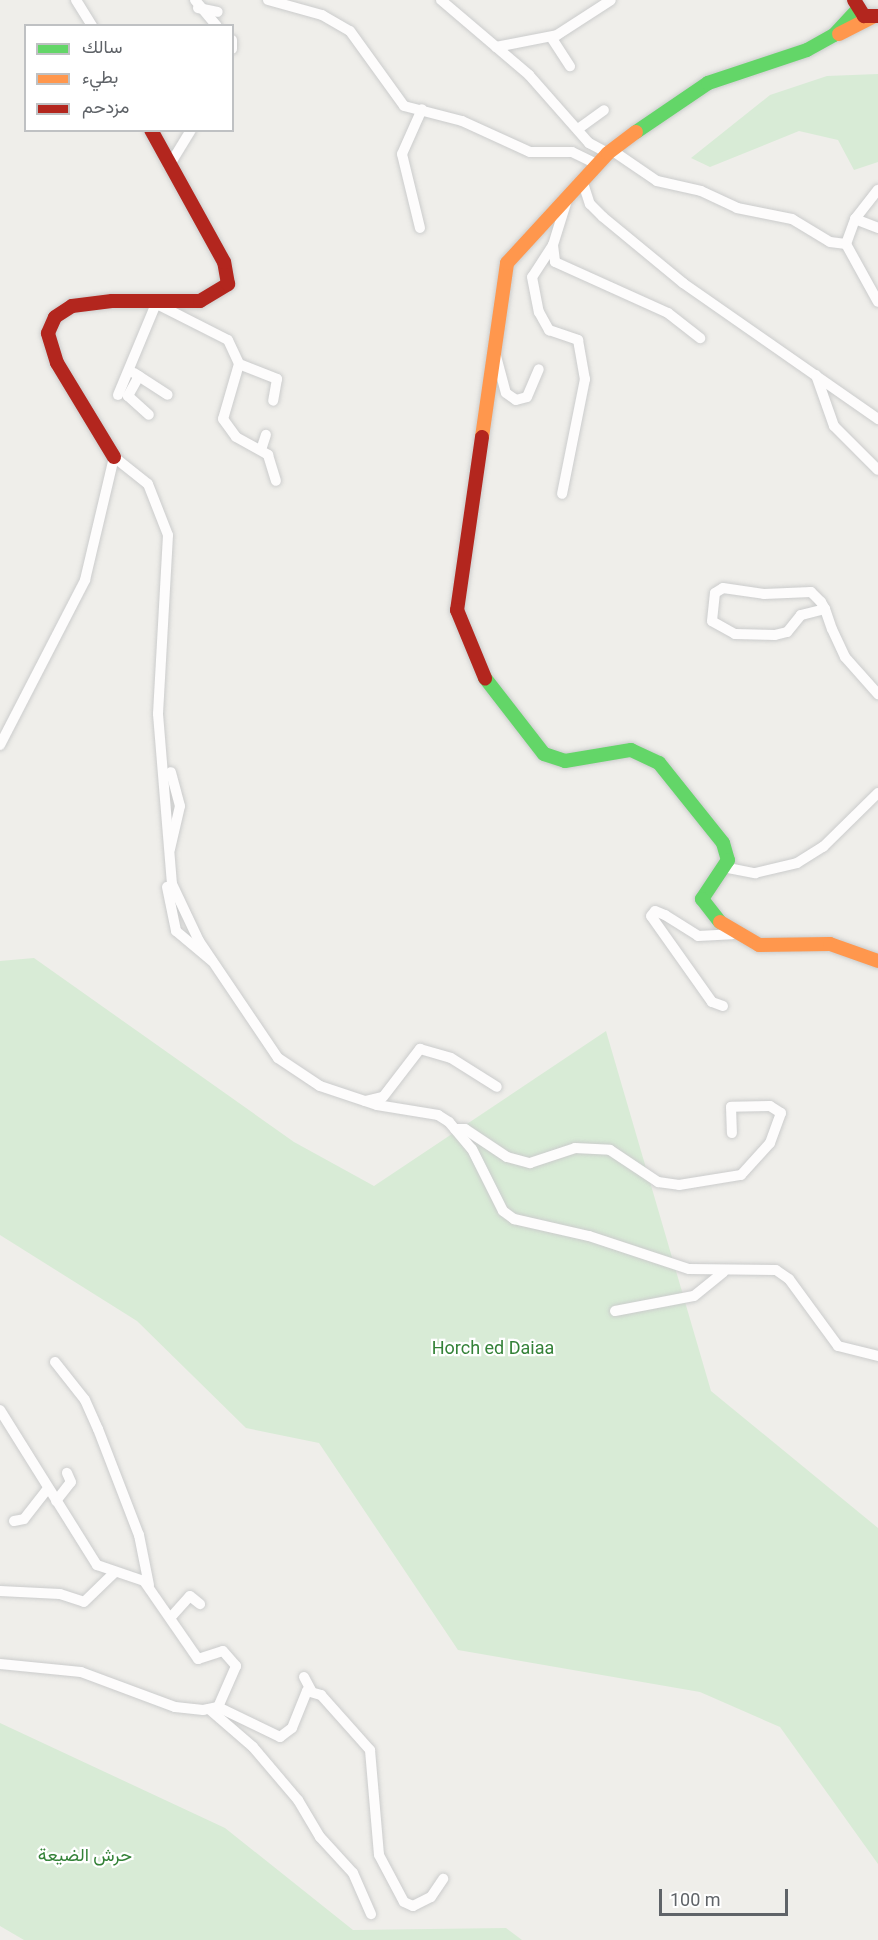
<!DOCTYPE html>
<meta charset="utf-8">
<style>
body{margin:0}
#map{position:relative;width:878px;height:1940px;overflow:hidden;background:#efeeea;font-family:Roboto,Vazirmatn,sans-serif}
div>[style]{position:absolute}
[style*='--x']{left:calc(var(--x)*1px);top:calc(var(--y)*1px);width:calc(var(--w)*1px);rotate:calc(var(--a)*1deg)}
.green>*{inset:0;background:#d8ebd6}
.roads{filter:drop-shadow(0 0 2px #cbcccc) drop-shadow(0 0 2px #cbcccc)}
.street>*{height:10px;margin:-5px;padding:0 5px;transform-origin:5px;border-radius:5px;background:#fdfcfc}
.fast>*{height:14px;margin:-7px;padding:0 7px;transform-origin:7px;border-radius:7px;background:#63d668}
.slow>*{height:14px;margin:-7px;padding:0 7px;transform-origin:7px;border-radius:7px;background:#ff974d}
.jam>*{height:14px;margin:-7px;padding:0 7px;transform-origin:7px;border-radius:7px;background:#b3261e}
span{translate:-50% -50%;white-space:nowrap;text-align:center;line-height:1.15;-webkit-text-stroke:4.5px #fff;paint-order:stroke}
.park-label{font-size:18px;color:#348238}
.legend{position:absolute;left:24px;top:24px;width:210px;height:108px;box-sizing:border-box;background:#fff;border:2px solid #bfc1c3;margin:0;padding:8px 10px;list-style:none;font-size:18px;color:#5f6368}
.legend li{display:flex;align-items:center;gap:12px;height:30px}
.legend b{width:30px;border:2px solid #bfc1c3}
.scale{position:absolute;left:659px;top:1889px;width:129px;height:27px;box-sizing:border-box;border:3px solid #5f6368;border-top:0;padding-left:8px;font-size:18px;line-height:21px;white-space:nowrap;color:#5f6368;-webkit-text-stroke:4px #fff;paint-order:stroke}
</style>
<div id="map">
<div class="green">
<i style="clip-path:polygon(878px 74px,878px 162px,854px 170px,838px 140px,799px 131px,710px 167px,691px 158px,770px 95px,827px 76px)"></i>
<i style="clip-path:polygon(34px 958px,294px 1142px,374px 1186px,606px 1031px,711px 1391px,878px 1528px,878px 1864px,780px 1727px,700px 1692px,458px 1650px,319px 1443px,246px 1428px,137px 1321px,0 1235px,0 961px)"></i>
<i style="clip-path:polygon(0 1723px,225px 1828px,353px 1930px,506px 1928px,522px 1940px,24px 1940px,0 1926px)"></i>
</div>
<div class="roads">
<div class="street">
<i style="--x:76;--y:0;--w:31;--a:58"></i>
<i style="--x:195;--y:0;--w:34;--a:50"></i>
<i style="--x:268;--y:0;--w:56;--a:15.5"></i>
<i style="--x:322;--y:15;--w:32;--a:30"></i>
<i style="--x:350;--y:31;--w:92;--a:54.2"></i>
<i style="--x:404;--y:106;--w:60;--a:14.5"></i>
<i style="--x:462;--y:121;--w:75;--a:24.5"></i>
<i style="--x:530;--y:152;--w:42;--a:0"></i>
<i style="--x:572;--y:152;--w:28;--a:26"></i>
<i style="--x:441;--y:0;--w:116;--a:40.4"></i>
<i style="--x:529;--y:75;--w:91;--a:48.6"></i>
<i style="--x:589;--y:143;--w:21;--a:28"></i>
<i style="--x:198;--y:8;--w:20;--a:11"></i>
<i style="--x:551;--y:37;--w:35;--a:57"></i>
<i style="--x:232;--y:40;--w:9;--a:90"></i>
<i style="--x:496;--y:47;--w:62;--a:-11.1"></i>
<i style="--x:557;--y:35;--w:64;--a:-32.9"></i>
<i style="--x:578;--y:129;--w:32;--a:-36"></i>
<i style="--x:613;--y:151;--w:53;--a:34.3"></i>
<i style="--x:657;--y:181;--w:45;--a:12.8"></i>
<i style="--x:701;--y:191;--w:40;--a:25"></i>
<i style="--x:737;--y:208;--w:56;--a:11.3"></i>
<i style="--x:792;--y:219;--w:44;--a:31.2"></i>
<i style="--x:830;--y:242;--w:16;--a:7"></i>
<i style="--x:169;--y:166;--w:42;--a:-58.6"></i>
<i style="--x:583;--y:183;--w:22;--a:72"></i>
<i style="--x:590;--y:204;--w:18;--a:45"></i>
<i style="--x:603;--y:217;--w:104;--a:39.5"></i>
<i style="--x:683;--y:283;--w:238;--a:34.9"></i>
<i style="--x:567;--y:200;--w:47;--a:107.3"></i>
<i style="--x:553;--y:245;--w:17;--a:83"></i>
<i style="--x:555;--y:262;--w:124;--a:24.3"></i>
<i style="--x:668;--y:313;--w:41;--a:38"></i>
<i style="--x:855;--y:219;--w:25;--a:21"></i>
<i style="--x:420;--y:228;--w:76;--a:-103.7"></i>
<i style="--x:402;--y:154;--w:49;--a:-66"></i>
<i style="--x:846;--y:244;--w:66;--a:61.1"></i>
<i style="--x:846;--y:244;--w:27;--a:-70"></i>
<i style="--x:855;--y:219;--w:37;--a:-52"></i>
<i style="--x:553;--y:245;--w:38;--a:123"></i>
<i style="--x:532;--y:277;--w:36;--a:79"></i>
<i style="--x:539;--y:312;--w:21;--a:61"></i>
<i style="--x:549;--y:330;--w:31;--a:19"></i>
<i style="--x:578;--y:340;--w:40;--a:80"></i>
<i style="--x:585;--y:379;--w:117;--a:101.3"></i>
<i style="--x:151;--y:301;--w:86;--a:26.9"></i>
<i style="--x:228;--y:340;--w:26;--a:65"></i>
<i style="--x:239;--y:364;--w:57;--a:106.2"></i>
<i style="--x:223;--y:419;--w:22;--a:54"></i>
<i style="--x:236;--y:437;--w:37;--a:29"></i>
<i style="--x:268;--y:455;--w:27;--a:73"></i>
<i style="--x:496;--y:356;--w:38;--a:75"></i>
<i style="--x:506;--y:393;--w:12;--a:35"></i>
<i style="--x:516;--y:400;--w:11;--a:-15"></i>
<i style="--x:527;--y:397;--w:30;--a:-67"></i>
<i style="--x:239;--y:364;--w:41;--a:21.5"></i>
<i style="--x:277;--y:379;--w:22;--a:100"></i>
<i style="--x:134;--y:373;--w:40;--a:32.9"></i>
<i style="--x:816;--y:375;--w:54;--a:70.6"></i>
<i style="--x:834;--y:426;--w:62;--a:45"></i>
<i style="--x:139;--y:376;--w:23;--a:119"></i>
<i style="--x:128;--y:396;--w:28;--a:42"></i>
<i style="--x:118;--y:395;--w:96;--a:-67.4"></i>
<i style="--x:261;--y:450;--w:16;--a:-72"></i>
<i style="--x:825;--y:609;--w:25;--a:166"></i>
<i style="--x:801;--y:615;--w:22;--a:129"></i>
<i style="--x:787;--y:632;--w:12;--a:166"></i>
<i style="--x:775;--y:635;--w:40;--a:-178.6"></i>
<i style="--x:735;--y:634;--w:26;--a:-151"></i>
<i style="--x:712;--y:621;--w:28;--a:-84"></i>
<i style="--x:715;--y:593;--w:9;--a:-32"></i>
<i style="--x:723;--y:588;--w:41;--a:8.3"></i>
<i style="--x:764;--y:594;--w:47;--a:-2.4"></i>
<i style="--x:811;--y:592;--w:14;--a:45"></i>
<i style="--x:821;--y:602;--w:8;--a:60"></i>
<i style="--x:825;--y:609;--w:21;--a:71"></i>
<i style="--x:832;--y:629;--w:31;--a:65"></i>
<i style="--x:845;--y:657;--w:50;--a:48.3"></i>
<i style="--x:0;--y:745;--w:186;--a:-62.7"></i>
<i style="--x:85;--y:580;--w:126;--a:-76.7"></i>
<i style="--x:114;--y:457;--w:43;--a:38.5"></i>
<i style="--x:148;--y:484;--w:55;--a:68.6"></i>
<i style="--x:168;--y:535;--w:179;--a:93.2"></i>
<i style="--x:158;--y:714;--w:171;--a:85.3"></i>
<i style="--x:172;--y:884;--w:63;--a:64.7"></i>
<i style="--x:199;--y:941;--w:141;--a:56"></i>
<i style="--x:278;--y:1058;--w:50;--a:33.7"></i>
<i style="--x:320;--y:1086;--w:60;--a:18.4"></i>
<i style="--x:377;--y:1105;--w:62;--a:9.3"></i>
<i style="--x:438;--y:1115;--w:13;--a:32"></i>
<i style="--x:449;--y:1122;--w:35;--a:50"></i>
<i style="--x:472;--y:1149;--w:69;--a:63.4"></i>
<i style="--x:503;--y:1211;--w:14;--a:36"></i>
<i style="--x:514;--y:1219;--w:77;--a:12.8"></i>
<i style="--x:589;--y:1236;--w:105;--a:18.3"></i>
<i style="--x:689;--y:1269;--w:87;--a:0.7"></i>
<i style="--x:776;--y:1270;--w:16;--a:35"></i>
<i style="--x:789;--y:1279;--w:83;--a:53.8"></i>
<i style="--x:838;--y:1346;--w:41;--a:14"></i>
<i style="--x:170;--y:849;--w:44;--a:-76.9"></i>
<i style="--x:180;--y:806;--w:35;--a:-105"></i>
<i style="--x:723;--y:867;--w:33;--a:11"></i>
<i style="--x:755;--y:873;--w:43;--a:-13.4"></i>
<i style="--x:797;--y:863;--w:31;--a:-32"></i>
<i style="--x:823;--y:847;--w:77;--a:-44.5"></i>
<i style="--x:167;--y:887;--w:45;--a:78.4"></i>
<i style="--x:176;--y:931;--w:47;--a:39.8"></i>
<i style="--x:723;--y:1006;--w:12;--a:-160"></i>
<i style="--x:712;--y:1002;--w:105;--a:-125.3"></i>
<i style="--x:651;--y:916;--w:6;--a:-51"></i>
<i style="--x:655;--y:911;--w:11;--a:22"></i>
<i style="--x:665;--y:915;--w:39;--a:32"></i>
<i style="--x:698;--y:936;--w:34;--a:-3"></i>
<i style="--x:365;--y:1101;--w:18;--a:-13"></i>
<i style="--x:383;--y:1097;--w:61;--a:-52.4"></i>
<i style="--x:420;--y:1049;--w:32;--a:16"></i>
<i style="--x:451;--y:1058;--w:54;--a:32.2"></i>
<i style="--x:455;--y:1129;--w:10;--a:0"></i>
<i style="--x:465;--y:1129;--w:50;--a:33.7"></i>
<i style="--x:507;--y:1157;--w:24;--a:15"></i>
<i style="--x:530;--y:1163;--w:47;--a:-18.4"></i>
<i style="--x:575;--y:1148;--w:35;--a:3"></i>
<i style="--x:610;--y:1150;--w:58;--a:33.7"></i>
<i style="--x:658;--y:1182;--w:21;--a:8"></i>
<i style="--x:679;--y:1185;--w:63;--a:-9.2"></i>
<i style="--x:741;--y:1175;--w:43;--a:-47.8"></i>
<i style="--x:770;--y:1143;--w:32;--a:-70"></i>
<i style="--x:781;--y:1113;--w:13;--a:-148"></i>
<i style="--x:770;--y:1106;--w:39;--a:179"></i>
<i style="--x:731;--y:1107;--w:26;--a:88"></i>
<i style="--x:615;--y:1311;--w:80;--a:-10.8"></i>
<i style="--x:694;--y:1296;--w:38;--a:-39"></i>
<i style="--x:55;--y:1362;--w:48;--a:51.7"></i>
<i style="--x:85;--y:1400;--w:32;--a:66"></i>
<i style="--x:98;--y:1429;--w:114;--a:68.9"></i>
<i style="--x:139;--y:1535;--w:51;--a:78.7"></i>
<i style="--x:0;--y:1410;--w:183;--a:58"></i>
<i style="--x:97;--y:1565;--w:50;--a:18.8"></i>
<i style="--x:144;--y:1581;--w:95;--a:55.3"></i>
<i style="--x:198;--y:1659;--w:26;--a:-18"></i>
<i style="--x:223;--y:1651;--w:20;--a:49"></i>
<i style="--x:236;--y:1666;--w:45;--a:113.7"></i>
<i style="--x:218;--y:1707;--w:15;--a:169"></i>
<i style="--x:203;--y:1710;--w:28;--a:-174"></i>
<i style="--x:175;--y:1707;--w:100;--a:-159.6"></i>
<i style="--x:81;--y:1672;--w:81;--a:-174.4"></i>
<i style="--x:56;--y:1501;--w:24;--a:-52"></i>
<i style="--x:71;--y:1482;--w:10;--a:-114"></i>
<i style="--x:14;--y:1521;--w:10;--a:-11"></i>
<i style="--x:24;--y:1519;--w:39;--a:-52"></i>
<i style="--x:0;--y:1591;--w:60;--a:2.9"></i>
<i style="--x:60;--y:1594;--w:25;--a:18"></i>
<i style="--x:84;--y:1602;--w:43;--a:-44.1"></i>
<i style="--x:171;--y:1617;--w:28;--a:-48"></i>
<i style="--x:190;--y:1596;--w:13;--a:39"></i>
<i style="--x:304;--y:1677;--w:15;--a:62"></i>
<i style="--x:218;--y:1707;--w:69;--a:25.8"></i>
<i style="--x:280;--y:1737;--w:15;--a:-37"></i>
<i style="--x:292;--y:1728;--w:40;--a:-68"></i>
<i style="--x:307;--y:1691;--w:15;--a:16"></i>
<i style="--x:321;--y:1695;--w:74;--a:48.3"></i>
<i style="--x:370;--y:1750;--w:105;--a:85.1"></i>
<i style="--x:379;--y:1855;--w:53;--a:62"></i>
<i style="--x:404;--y:1902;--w:10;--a:24"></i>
<i style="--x:413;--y:1906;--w:20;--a:-27"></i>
<i style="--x:431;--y:1897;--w:22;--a:-56"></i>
<i style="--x:209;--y:1709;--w:58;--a:40.8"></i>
<i style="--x:253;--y:1747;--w:70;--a:49.7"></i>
<i style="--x:298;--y:1800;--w:43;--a:59.3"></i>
<i style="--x:320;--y:1837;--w:49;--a:47.5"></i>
<i style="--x:353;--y:1873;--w:45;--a:66.3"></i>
</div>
<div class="fast">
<i style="--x:636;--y:132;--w:87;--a:-34.2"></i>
<i style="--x:708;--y:83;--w:104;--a:-18.4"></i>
<i style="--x:807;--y:50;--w:31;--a:-29"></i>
<i style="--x:834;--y:35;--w:34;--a:-47"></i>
<i style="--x:485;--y:678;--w:96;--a:52.2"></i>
<i style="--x:544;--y:754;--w:22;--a:18"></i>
<i style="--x:565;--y:761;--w:67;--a:-9.5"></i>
<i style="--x:631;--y:750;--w:31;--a:25"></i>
<i style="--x:659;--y:763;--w:102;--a:51.3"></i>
<i style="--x:723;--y:843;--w:18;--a:74"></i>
<i style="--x:728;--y:860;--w:47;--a:123.7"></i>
<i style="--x:702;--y:899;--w:29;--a:52"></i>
</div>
<div class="slow">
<i style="--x:839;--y:34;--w:38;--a:-27"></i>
<i style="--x:482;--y:437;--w:176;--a:-81.8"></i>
<i style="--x:507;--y:263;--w:149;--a:-47.4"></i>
<i style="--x:608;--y:153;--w:35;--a:-37"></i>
<i style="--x:720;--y:922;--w:45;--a:30.5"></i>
<i style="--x:759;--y:945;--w:71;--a:-0.8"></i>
<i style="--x:830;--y:944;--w:51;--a:19.5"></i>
</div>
<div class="jam">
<i style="--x:854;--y:0;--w:19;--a:58"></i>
<i style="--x:864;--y:16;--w:14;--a:0"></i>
<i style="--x:482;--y:437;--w:175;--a:98.2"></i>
<i style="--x:457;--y:610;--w:74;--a:67.6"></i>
<i style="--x:114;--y:457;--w:110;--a:-121.2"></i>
<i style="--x:57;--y:363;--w:31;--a:-107"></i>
<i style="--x:48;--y:333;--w:17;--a:-66"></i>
<i style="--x:55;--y:317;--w:20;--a:-33"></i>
<i style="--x:72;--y:306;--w:40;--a:-7.1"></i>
<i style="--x:112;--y:301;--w:88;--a:0"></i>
<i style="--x:200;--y:301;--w:33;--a:-31"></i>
<i style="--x:228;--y:284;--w:22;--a:-100"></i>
<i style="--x:224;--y:262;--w:151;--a:-118.9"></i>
</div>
</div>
<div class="park-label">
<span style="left:493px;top:1348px">Horch ed Daiaa</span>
<span style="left:85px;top:1855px">حرش الضيعة</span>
</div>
<ul class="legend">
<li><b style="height:8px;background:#63d668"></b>سالك</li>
<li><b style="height:8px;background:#ff974d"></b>بطيء</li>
<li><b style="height:8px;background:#b3261e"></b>مزدحم</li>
</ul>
<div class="scale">100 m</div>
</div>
